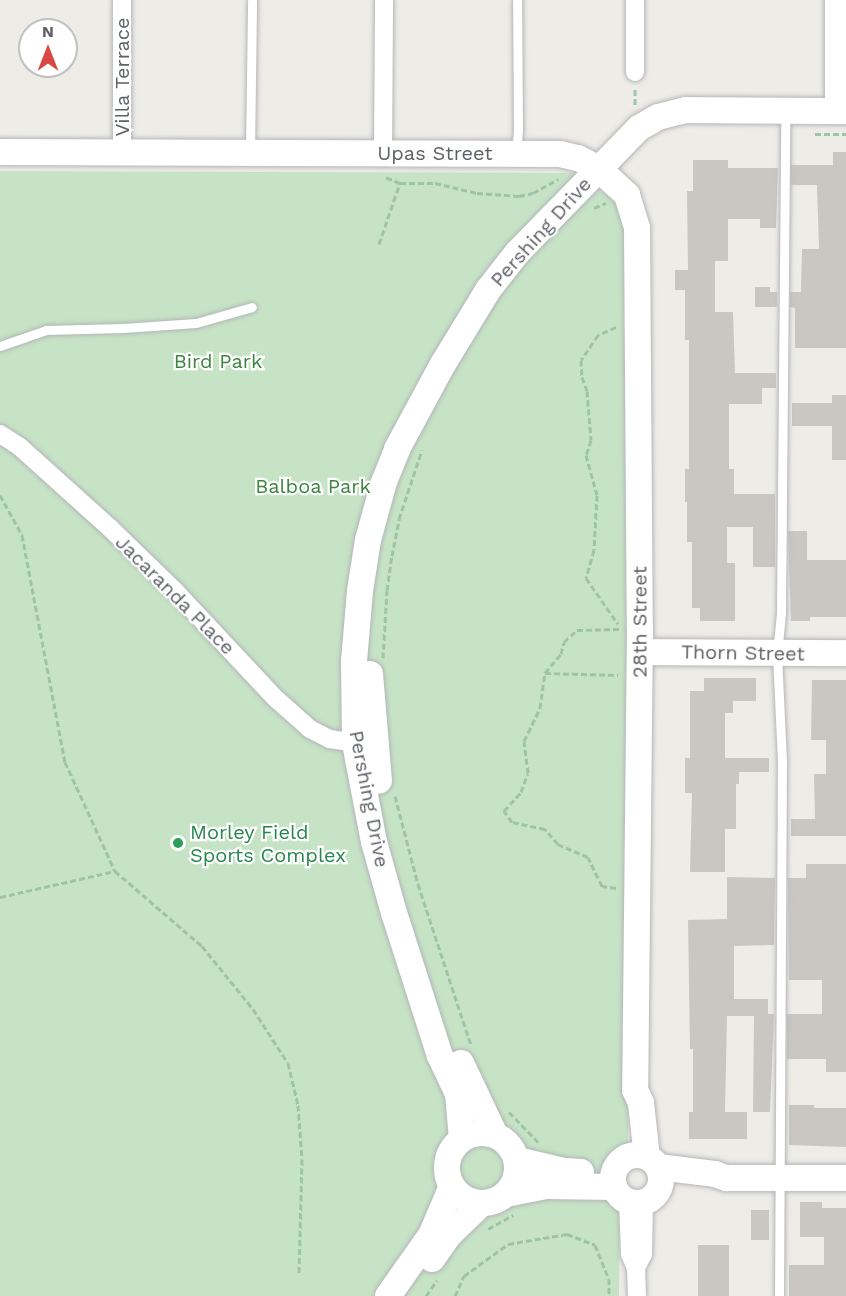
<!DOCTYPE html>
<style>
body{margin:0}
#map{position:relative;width:846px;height:1296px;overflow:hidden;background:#eeece6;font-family:"Work Sans",sans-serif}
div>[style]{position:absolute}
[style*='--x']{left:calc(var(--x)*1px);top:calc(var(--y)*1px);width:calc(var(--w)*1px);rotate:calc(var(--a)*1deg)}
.green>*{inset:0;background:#c6e4c5}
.building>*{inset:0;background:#cac7c2}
.path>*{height:3px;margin-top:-1.5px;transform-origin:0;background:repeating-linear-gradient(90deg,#9ec4a8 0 6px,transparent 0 9px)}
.roads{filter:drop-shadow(0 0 2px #b3b6b9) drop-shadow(0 0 2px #b3b6b9)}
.lane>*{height:9px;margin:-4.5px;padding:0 4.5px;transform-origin:4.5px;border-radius:4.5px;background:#fff}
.street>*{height:18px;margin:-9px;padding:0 9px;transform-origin:9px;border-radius:9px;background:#fff}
.secondary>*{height:26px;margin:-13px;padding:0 13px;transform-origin:13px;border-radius:13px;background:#fff}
.secondary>.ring{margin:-13px;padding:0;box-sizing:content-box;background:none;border:26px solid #fff;border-radius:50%}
.dots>*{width:16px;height:16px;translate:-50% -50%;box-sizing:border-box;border:3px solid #fff;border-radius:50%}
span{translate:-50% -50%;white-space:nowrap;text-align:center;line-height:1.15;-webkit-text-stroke:4.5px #fff;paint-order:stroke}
.street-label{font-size:20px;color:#5e6165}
.park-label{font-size:20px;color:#3e8440}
.leisure-label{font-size:20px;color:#27864d}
.left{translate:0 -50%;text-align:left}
.north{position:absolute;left:18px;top:18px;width:60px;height:60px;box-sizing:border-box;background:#fff;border:2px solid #bfc0c1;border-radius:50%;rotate:0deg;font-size:16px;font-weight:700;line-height:24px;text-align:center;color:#5e6165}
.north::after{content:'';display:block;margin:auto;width:21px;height:27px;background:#da4941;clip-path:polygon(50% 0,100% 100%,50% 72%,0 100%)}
</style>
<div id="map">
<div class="green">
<i style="clip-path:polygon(0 171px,571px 173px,613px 199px,629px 187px,628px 1169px,620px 1167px,619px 1296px,0 1296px)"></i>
</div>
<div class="building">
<i style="clip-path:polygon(833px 152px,846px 152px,846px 348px,795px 348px,795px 308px,790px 307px,790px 292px,801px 292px,802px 249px,819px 249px,817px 185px,791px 185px,791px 165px,833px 165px)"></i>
<i style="clip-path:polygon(693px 160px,728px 160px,728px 168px,778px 168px,776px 228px,760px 228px,760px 219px,728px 219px,728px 261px,715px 261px,715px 312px,733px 312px,735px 373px,776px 373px,776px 388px,762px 388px,762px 404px,729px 404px,729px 469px,734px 469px,734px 494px,775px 494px,775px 567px,753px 567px,753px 527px,727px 527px,727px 563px,735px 563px,735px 621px,700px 621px,700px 608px,692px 608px,692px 542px,687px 542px,687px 502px,685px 502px,685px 469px,689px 469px,689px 340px,685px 340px,685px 290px,675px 290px,675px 270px,688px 270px,687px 191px,693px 191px)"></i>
<i style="clip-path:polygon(755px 287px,770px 287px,770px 292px,777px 292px,777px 307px,755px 307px)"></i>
<i style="clip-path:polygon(832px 395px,846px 395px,846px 460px,832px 460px,832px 426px,792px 426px,792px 403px,832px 403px)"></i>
<i style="clip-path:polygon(788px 531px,807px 531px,807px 560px,846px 560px,846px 617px,810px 617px,810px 621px,791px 621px)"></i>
<i style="clip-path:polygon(704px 678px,756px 678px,756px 701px,733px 701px,733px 713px,725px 713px,725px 758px,769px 758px,769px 772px,739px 772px,739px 784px,736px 784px,736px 829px,725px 829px,725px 872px,690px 872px,692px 793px,685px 793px,685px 758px,690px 758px,690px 691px,704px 691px)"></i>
<i style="clip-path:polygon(812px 680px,846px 680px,846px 836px,791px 836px,791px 819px,815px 819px,814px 774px,826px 774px,826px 740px,811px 740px)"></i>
<i style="clip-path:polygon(806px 864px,846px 864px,846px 1072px,826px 1072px,826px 1059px,787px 1059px,787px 1014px,822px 1014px,822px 980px,789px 980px,788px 878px,806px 878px)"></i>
<i style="clip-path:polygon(727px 877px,775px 878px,774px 945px,734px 946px,734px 999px,768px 999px,768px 1014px,774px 1014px,770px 1112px,753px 1112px,754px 1016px,727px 1016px,725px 1112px,747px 1112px,747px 1139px,689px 1139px,689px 1112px,693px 1112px,693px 1049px,690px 1049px,688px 920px,727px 919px)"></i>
<i style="clip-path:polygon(789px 1105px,814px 1105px,814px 1108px,846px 1108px,846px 1147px,789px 1145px)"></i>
<i style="clip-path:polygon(800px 1202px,822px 1202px,822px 1208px,846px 1208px,846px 1296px,789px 1296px,789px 1265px,824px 1265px,824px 1237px,800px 1237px)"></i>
<i style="clip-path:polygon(751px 1210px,769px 1210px,769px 1240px,751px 1240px)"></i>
<i style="clip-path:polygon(698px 1245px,729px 1245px,729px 1296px,698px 1296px)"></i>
</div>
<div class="path">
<i style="--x:635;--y:89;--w:18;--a:90"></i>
<i style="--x:815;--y:134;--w:31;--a:0"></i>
<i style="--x:400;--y:183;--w:35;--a:0"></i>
<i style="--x:435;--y:183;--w:43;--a:13.4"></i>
<i style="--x:477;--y:193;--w:42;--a:4.1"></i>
<i style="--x:519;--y:196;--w:14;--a:-12"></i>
<i style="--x:533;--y:193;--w:29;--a:-29"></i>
<i style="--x:594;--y:208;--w:13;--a:-23"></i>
<i style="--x:379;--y:244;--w:65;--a:-71"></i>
<i style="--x:400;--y:183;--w:18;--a:-158"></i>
<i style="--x:616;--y:327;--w:20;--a:156"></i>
<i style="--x:598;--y:335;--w:30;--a:124"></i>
<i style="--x:581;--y:360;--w:17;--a:87"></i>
<i style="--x:582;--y:377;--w:15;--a:70"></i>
<i style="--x:587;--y:391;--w:49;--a:85.3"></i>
<i style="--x:591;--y:440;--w:16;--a:108"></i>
<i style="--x:586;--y:455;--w:41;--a:74.6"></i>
<i style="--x:597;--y:495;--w:55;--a:93.1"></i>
<i style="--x:594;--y:550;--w:29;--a:106"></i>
<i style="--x:586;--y:578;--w:56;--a:55.2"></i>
<i style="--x:0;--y:495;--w:46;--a:61.2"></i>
<i style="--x:22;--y:535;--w:231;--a:79.3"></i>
<i style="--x:65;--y:762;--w:120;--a:65.4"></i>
<i style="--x:115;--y:871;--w:115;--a:40.8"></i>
<i style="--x:202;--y:946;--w:81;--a:51"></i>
<i style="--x:253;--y:1009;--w:64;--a:57.1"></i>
<i style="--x:288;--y:1063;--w:43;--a:76.6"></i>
<i style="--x:298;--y:1105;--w:54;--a:85.8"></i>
<i style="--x:302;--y:1159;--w:116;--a:91.5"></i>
<i style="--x:383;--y:658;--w:68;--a:-86.6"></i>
<i style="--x:387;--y:590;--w:34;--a:-82"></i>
<i style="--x:392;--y:556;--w:38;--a:-79"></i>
<i style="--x:399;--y:519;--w:73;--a:-71.6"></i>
<i style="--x:545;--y:673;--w:73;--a:1.6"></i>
<i style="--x:395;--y:796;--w:91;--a:75.4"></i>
<i style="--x:418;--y:884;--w:169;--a:71.8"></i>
<i style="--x:616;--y:888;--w:14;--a:-172"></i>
<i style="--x:602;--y:886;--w:32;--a:-116"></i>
<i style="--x:588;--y:857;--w:33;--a:-157"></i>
<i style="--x:558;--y:844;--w:20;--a:-131"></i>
<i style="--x:545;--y:829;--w:34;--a:-168"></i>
<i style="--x:512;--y:822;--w:14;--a:-126"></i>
<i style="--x:504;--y:811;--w:25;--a:-48"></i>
<i style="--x:521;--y:792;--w:20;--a:-70"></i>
<i style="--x:528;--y:773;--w:32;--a:-97"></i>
<i style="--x:524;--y:741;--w:37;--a:-64"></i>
<i style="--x:540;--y:708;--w:35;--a:-82"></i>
<i style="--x:545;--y:673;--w:25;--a:-50"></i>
<i style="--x:561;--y:654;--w:12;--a:-76"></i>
<i style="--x:564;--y:642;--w:18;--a:-43"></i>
<i style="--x:577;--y:630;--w:42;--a:-1.4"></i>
<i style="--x:0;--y:897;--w:118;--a:-12.7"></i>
<i style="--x:509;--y:1112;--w:45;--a:45.9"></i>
<i style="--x:488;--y:1229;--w:29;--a:-29"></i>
<i style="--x:426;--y:1296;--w:19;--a:-55"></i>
<i style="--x:455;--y:1296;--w:22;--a:-66"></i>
<i style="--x:464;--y:1276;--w:54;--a:-36"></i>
<i style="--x:508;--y:1244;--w:60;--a:-9.6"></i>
<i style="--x:567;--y:1234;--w:30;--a:21"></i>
<i style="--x:595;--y:1245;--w:37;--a:68"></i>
<i style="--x:609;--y:1279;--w:17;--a:90"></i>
</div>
<div class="roads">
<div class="lane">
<i style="--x:250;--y:151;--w:151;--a:-89.2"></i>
<i style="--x:516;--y:153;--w:24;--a:-85"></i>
<i style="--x:518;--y:129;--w:129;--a:-90.4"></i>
<i style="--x:0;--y:346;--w:49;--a:-19.2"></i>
<i style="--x:46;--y:330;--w:77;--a:-1.5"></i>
<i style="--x:123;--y:328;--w:73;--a:-3.9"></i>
<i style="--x:196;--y:323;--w:58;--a:-15.9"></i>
<i style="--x:779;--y:1296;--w:535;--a:-89.68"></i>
<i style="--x:782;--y:761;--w:107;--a:-92.7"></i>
<i style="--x:777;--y:654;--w:41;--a:-84.4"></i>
<i style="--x:781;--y:613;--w:499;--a:-89.5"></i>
</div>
<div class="street">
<i style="--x:122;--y:0;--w:154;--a:90"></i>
<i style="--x:635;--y:0;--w:72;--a:90"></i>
<i style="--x:383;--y:153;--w:153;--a:-89.6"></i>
<i style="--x:0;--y:434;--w:24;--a:33"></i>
<i style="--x:20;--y:447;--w:121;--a:42"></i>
<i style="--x:110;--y:528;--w:89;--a:44.1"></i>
<i style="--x:174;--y:590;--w:146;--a:46.9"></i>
<i style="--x:274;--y:697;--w:48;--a:41.6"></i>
<i style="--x:310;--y:729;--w:22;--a:27"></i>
<i style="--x:330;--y:739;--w:25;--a:9"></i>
<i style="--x:628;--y:1201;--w:53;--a:87.8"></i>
<i style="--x:630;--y:1254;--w:15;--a:67"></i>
<i style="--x:637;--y:1296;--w:28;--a:-92"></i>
<i style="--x:636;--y:1268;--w:16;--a:-63"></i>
<i style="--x:643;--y:1254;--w:52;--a:-88.9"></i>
</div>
<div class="secondary">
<i style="--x:838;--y:111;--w:111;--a:-90"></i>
<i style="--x:0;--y:152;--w:560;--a:0.2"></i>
<i style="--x:560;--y:154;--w:18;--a:13"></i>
<i style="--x:578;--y:158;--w:22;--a:27"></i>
<i style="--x:598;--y:168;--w:40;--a:43"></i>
<i style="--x:627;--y:195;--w:34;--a:73"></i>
<i style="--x:637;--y:228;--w:401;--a:89.6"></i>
<i style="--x:640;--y:629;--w:461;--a:90.6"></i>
<i style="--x:635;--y:1090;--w:14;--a:65"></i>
<i style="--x:641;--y:1103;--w:54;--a:83.7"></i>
<i style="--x:640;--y:652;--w:206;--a:0.3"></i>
<i style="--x:370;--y:674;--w:107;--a:85.2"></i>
<i style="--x:461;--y:1063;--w:80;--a:64.7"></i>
<i class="ring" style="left:447px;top:1133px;width:44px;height:44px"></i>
<i style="--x:462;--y:1139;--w:45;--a:-95.1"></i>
<i style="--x:458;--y:1094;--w:42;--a:-115.3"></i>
<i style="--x:440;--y:1056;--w:150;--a:-107.8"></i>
<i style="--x:394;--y:913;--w:74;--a:-105.7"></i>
<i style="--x:374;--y:842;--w:101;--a:-100.9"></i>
<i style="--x:355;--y:743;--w:82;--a:-90.7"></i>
<i style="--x:354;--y:661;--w:70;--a:-85.1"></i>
<i style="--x:360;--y:591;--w:52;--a:-81.1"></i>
<i style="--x:368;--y:540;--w:60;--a:-74.6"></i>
<i style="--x:384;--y:482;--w:35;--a:-68"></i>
<i style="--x:397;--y:449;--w:97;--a:-61.6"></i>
<i style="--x:443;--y:364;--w:87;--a:-58.7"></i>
<i style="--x:488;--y:290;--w:47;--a:-51.9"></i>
<i style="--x:517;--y:253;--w:175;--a:-45.7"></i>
<i style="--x:639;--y:128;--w:22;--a:-30"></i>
<i style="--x:658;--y:117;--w:29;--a:-14"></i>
<i style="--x:686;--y:110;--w:160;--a:0.4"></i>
<i class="ring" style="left:613px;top:1155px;width:22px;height:22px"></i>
<i style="--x:517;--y:1160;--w:48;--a:13.2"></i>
<i style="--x:564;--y:1171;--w:17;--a:3"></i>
<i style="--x:658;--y:1167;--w:57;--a:7"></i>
<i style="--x:715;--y:1174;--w:12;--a:20"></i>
<i style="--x:726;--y:1178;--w:120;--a:0"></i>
<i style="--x:506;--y:1194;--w:41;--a:-11.3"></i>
<i style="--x:546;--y:1186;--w:68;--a:0.8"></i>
<i style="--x:432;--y:1259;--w:29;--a:-55"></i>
<i style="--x:449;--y:1235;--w:46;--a:-44.1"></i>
<i style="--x:388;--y:1296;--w:75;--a:-54.8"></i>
<i style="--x:431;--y:1235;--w:53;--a:-66.8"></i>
</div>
</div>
<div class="dots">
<i style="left:178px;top:843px;background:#2e9e5b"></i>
</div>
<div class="street-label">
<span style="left:122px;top:77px;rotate:-90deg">Villa Terrace</span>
<span style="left:435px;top:153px">Upas Street</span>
<span style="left:541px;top:232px;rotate:-48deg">Pershing Drive</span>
<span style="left:175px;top:595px;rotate:45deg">Jacaranda Place</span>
<span style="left:640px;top:622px;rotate:-90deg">28th Street</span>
<span style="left:743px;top:653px;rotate:1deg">Thorn Street</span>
<span style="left:369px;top:799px;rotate:79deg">Pershing Drive</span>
</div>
<div class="park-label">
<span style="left:218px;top:361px">Bird Park</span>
<span style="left:313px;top:486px">Balboa Park</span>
</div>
<div class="leisure-label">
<span class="left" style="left:190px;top:844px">Morley Field<br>Sports Complex</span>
</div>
<div class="north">N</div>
</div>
